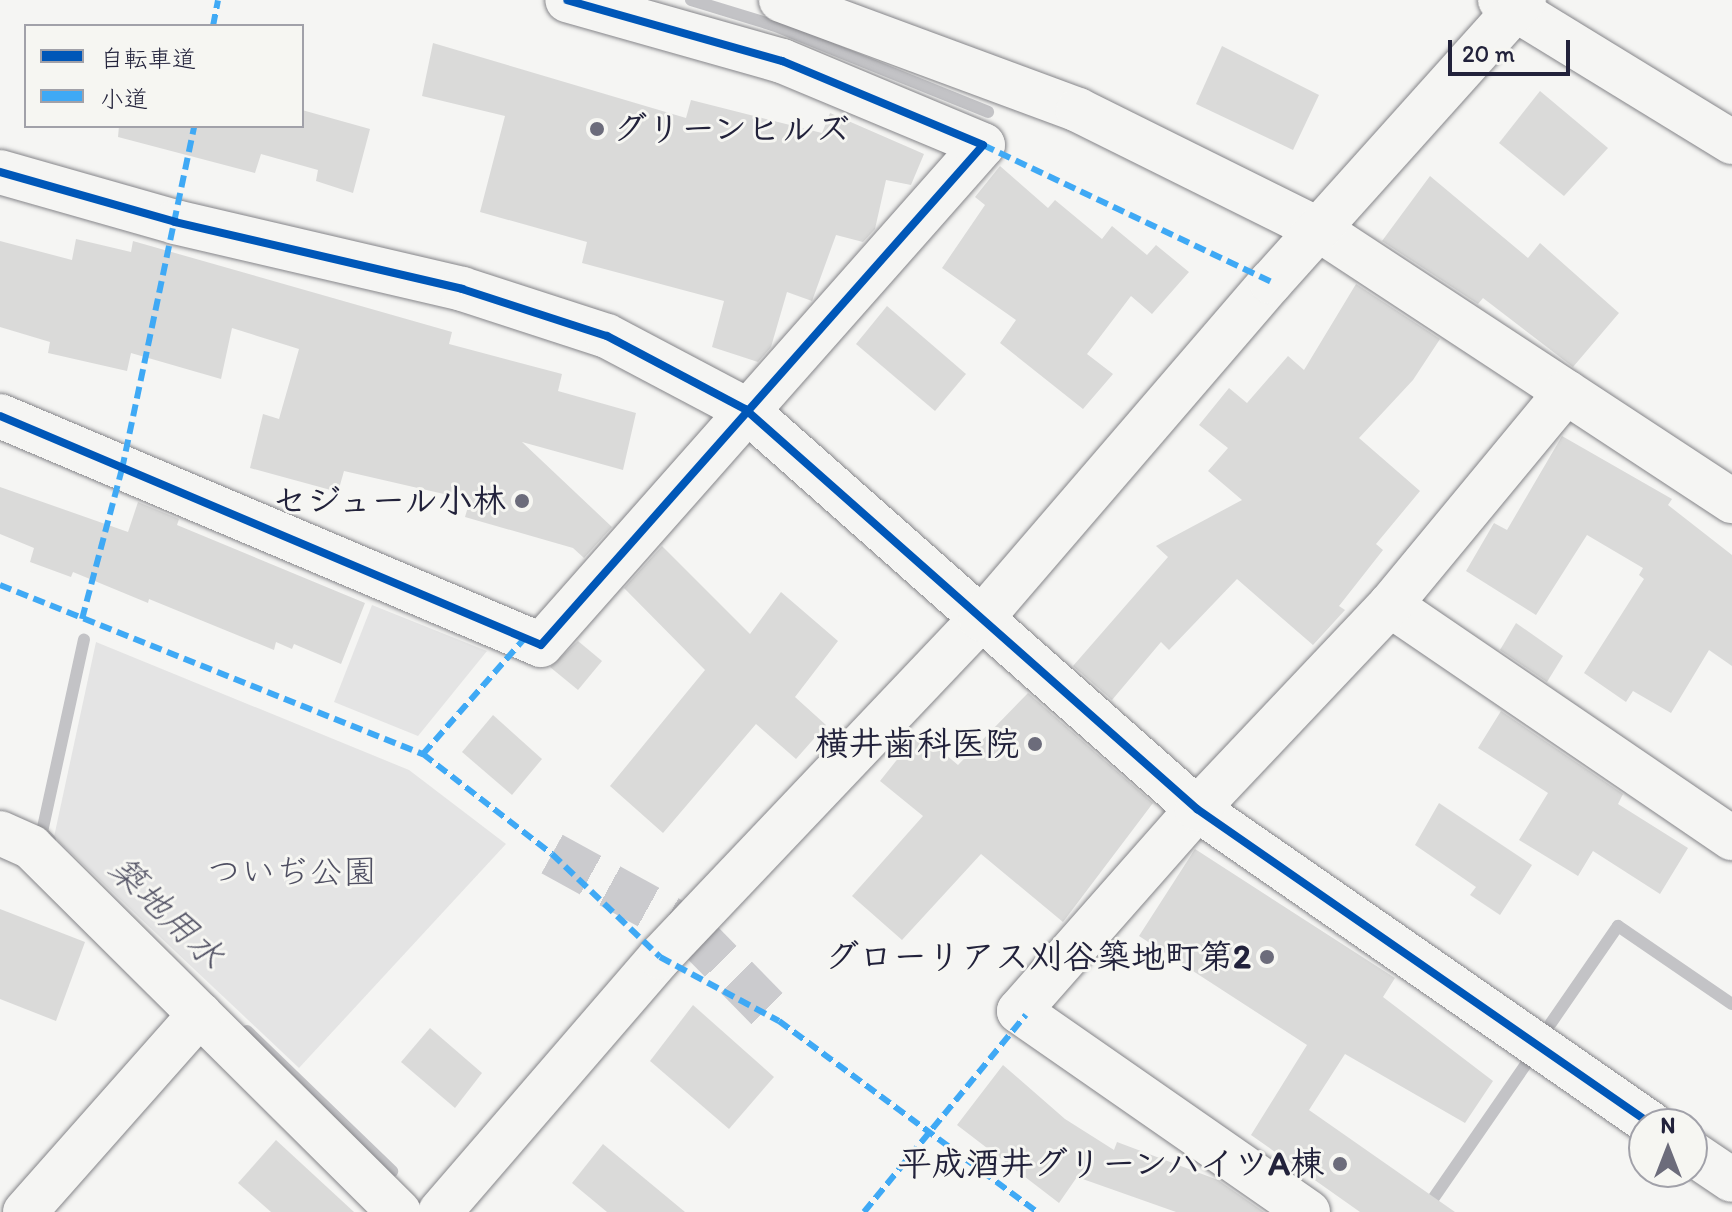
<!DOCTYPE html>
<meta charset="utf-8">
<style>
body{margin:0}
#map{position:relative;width:1732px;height:1212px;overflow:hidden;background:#f5f5f3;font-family:Itim,"Klee One",sans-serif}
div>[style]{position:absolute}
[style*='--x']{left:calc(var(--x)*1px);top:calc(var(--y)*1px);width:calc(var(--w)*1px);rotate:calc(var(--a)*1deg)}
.green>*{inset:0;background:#e4e4e4}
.stream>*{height:12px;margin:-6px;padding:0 6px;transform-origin:6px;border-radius:6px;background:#c3c3c6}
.building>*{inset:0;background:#dadad9}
.street-tunnel>*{height:44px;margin-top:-22px;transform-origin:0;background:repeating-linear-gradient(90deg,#cbcbce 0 44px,transparent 0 66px)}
.roads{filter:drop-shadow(0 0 2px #858589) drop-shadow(0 0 2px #858589)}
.street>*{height:44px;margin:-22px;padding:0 22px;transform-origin:22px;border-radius:22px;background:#f5f5f3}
.secondary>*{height:44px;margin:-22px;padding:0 22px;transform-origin:22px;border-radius:22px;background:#f5f5f3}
.quiet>*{height:6px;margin-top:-3px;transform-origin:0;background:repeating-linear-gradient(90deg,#3fa9f5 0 12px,transparent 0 18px)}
.cycleway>*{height:8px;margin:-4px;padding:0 4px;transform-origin:4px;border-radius:4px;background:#0057b8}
.dots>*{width:22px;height:22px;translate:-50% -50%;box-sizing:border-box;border:4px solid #f6f6f2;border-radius:50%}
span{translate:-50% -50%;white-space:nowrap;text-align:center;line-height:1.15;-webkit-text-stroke:6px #f6f6f2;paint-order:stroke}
.poi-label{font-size:34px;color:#22223b;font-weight:700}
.left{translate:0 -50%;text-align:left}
.right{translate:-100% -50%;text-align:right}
.park-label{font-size:34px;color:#4f4f62}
.water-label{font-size:36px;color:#535365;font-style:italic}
.legend{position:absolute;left:24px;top:24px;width:280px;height:104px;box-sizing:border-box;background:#f6f6f2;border:2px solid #a1a1a9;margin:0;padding:10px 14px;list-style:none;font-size:24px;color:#22223b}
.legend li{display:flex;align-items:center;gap:16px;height:40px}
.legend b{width:40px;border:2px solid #a1a1a9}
.north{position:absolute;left:1628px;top:1108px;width:80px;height:80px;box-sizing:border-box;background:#f6f6f2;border:2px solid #a1a1a9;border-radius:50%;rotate:0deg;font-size:22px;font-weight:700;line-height:32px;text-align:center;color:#22223b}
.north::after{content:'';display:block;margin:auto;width:28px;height:36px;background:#6c6c7b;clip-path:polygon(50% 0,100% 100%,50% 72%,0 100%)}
.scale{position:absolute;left:1448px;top:40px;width:122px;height:36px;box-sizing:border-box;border:4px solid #22223b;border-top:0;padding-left:10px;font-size:24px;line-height:28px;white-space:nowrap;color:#22223b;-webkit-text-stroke:6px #f6f6f2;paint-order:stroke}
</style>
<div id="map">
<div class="green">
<i style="clip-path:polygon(372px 605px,487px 651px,418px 736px,334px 702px)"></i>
<i style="clip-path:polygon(96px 642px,409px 770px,506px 844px,299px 1068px,54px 837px)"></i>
</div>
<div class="stream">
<i style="--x:691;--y:0;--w:86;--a:17"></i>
<i style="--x:773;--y:25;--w:232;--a:22"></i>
<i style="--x:50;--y:840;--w:11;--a:-135"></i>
<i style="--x:42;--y:832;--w:197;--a:-77.7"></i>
<i style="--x:1551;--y:1023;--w:118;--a:-55.4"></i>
<i style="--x:1618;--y:926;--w:138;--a:34.4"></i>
<i style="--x:247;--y:1031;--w:202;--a:44"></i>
<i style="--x:1424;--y:1212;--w:183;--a:-55.4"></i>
</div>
<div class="building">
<i style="clip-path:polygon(433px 43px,686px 118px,691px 100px,822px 133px,830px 113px,924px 154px,911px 185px,886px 180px,875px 229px,863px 242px,836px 235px,812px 301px,787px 292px,771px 347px,758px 362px,712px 347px,724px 301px,582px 263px,587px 242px,480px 212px,505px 116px,422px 96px)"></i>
<i style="clip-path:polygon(1222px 46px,1319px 95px,1293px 150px,1196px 104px)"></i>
<i style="clip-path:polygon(1540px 91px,1608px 148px,1564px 196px,1499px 143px)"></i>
<i style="clip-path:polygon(302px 110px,370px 129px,353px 193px,316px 181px,318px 170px,261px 154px,255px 173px,118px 137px,119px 126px,302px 126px)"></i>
<i style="clip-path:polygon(1000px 166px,1048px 208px,1055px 200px,1102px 239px,1112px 226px,1147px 255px,1156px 245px,1189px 272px,1152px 314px,1131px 296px,1087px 354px,1113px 374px,1083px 409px,1000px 343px,1016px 320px,942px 268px,985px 205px,975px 197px)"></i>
<i style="clip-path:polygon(1430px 176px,1528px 258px,1540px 243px,1619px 313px,1573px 367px,1483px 298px,1478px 304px,1382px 241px)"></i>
<i style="clip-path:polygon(76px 239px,131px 252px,133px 241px,452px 332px,449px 344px,562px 374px,558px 391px,636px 413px,623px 470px,522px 442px,612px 527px,584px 558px,573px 548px,465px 517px,470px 500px,344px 471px,338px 492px,250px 468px,263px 414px,279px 419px,299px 349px,232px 328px,221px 379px,131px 353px,127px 371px,48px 353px,50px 342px,0 327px,0 241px,72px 260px)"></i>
<i style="clip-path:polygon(1356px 284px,1440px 339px,1413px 380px,1359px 438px,1420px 491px,1376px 544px,1383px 550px,1339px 606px,1345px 610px,1313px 645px,1237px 579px,1169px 650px,1161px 642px,1112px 700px,1073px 666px,1168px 557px,1156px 546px,1242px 500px,1208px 471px,1228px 448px,1199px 425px,1229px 388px,1247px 403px,1288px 356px,1304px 370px)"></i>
<i style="clip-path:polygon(887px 306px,966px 374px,935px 411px,856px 344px)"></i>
<i style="clip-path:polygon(1562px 436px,1672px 499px,1668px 505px,1732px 555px,1732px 666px,1709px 650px,1671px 713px,1633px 691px,1626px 702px,1584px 673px,1644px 579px,1639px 575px,1643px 568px,1587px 535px,1536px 615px,1466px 571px,1494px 523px,1507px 530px)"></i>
<i style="clip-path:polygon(0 487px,128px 532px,138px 502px,179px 519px,177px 525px,365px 603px,341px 664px,294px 644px,292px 649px,276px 642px,274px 650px,149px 599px,148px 603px,73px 572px,71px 577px,30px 562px,34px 548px,0 534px)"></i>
<i style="clip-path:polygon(662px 546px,750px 634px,781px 592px,838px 641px,795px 697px,826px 725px,796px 759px,756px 724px,663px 833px,610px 786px,705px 670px,624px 588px)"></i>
<i style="clip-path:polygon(1516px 623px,1563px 656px,1547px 682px,1500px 650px)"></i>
<i style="clip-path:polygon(578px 641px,602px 661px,578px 690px,550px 667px)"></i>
<i style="clip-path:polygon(1028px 693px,1153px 803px,1063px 922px,981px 854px,902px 940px,852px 896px,923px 816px,880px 781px,919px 732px,958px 765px)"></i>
<i style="clip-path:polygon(1501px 711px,1623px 794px,1618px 804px,1688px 848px,1660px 894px,1593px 851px,1578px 876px,1519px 840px,1548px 793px,1478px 748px)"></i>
<i style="clip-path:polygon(493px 715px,542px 759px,512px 795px,462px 752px)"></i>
<i style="clip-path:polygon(1439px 803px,1532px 865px,1500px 915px,1470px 895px,1476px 887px,1415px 845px)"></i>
<i style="clip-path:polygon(1195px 849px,1395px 978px,1383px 997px,1493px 1081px,1465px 1123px,1345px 1054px,1309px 1110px,1455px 1212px,1360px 1212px,1251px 1135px,1307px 1045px,1139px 936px)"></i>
<i style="clip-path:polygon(0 909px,85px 942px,56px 1021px,0 999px)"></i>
<i style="clip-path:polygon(693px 1005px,774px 1077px,729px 1129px,650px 1061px)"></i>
<i style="clip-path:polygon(430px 1028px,482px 1073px,455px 1108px,401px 1062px)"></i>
<i style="clip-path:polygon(1003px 1065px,1065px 1119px,1114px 1150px,1117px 1142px,1218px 1180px,1264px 1212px,1176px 1212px,1077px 1177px,1059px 1203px,957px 1125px)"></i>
<i style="clip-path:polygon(276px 1140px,354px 1212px,271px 1212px,238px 1183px)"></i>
<i style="clip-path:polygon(603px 1144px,685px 1212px,607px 1212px,572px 1183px)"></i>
</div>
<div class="street-tunnel">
<i style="--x:552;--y:854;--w:158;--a:28.8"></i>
<i style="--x:690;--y:930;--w:127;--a:45.6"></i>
</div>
<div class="roads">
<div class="street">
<i style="--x:781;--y:0;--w:317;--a:20.3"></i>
<i style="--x:1078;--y:110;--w:268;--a:26.4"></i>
<i style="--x:1318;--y:229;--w:297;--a:33.3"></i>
<i style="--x:0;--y:172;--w:182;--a:15.9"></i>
<i style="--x:175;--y:222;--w:295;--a:13.1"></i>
<i style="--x:462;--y:289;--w:152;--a:18"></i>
<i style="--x:607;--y:336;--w:156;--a:27.9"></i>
<i style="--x:745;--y:409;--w:604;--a:41.51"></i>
<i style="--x:1197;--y:809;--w:553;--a:34.75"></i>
<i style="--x:0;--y:416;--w:587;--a:22.94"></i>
<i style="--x:541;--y:645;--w:667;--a:-48.52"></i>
<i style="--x:983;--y:145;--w:218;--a:-157.3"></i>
<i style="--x:782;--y:61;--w:223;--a:-164.2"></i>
<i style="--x:1390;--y:605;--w:414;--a:34.3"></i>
<i style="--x:0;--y:833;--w:34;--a:24"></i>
<i style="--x:31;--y:847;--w:518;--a:44.77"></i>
<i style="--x:1692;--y:1153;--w:48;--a:34"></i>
<i style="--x:25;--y:1212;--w:264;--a:-48.5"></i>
<i style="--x:1308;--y:1212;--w:352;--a:-145.2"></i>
<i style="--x:1019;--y:1011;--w:269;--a:-48.6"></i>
<i style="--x:1197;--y:809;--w:281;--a:-46.6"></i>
<i style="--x:1390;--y:605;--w:276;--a:-50.4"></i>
<i style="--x:1566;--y:392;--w:199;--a:33.3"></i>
</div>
<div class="secondary">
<i style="--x:1500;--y:0;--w:272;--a:31.5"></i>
<i style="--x:440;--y:1212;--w:337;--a:-49.2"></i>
<i style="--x:660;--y:957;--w:466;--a:-46.5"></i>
<i style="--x:981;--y:619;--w:445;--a:-49.3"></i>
<i style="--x:1271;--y:282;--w:379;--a:-48.1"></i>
</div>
</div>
<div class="quiet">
<i style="--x:213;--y:26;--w:26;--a:-79"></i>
<i style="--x:983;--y:145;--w:319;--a:25.4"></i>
<i style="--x:0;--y:585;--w:456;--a:21.8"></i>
<i style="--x:423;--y:754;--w:163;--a:37.8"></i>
<i style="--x:552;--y:854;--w:149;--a:43.6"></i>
<i style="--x:660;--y:957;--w:135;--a:28.3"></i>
<i style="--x:779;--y:1021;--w:321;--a:36.5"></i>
<i style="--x:82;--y:619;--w:155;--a:-75.1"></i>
<i style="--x:122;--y:469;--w:350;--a:-78.1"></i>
<i style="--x:423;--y:754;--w:154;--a:-48.7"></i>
<i style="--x:864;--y:1212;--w:255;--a:-50.6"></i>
</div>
<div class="cycleway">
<i style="--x:0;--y:172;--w:182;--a:15.9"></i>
<i style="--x:175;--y:222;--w:295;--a:13.1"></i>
<i style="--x:462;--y:289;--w:152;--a:18"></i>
<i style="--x:607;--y:336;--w:156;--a:27.9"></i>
<i style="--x:745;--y:409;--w:604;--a:41.51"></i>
<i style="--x:1197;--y:809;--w:553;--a:34.75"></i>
<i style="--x:0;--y:416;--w:587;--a:22.94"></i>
<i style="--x:541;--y:645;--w:667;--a:-48.52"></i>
<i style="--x:983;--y:145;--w:218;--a:-157.3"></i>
<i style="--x:782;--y:61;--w:223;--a:-164.2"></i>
</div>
<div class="dots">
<i style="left:597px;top:129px;background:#6c6c7b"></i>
<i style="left:522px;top:501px;background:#6c6c7b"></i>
<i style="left:1035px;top:744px;background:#6c6c7b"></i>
<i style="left:1267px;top:957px;background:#6c6c7b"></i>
<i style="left:1340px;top:1164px;background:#6c6c7b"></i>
</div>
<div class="poi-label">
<span class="left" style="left:613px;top:129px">グリーンヒルズ</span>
<span class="right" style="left:506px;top:501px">セジュール小林</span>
<span class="right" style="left:1019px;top:744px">横井歯科医院</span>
<span class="right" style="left:1251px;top:957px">グローリアス刈谷築地町第2</span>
<span class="right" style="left:1324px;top:1164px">平成酒井グリーンハイツA棟</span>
</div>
<div class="park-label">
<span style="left:292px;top:872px">ついぢ公園</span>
</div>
<div class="water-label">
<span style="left:167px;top:912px;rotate:44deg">築地用水</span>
</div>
<ul class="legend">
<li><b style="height:10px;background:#0057b8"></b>自転車道</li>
<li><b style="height:10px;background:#3fa9f5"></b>小道</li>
</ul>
<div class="north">N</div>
<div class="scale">20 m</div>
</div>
